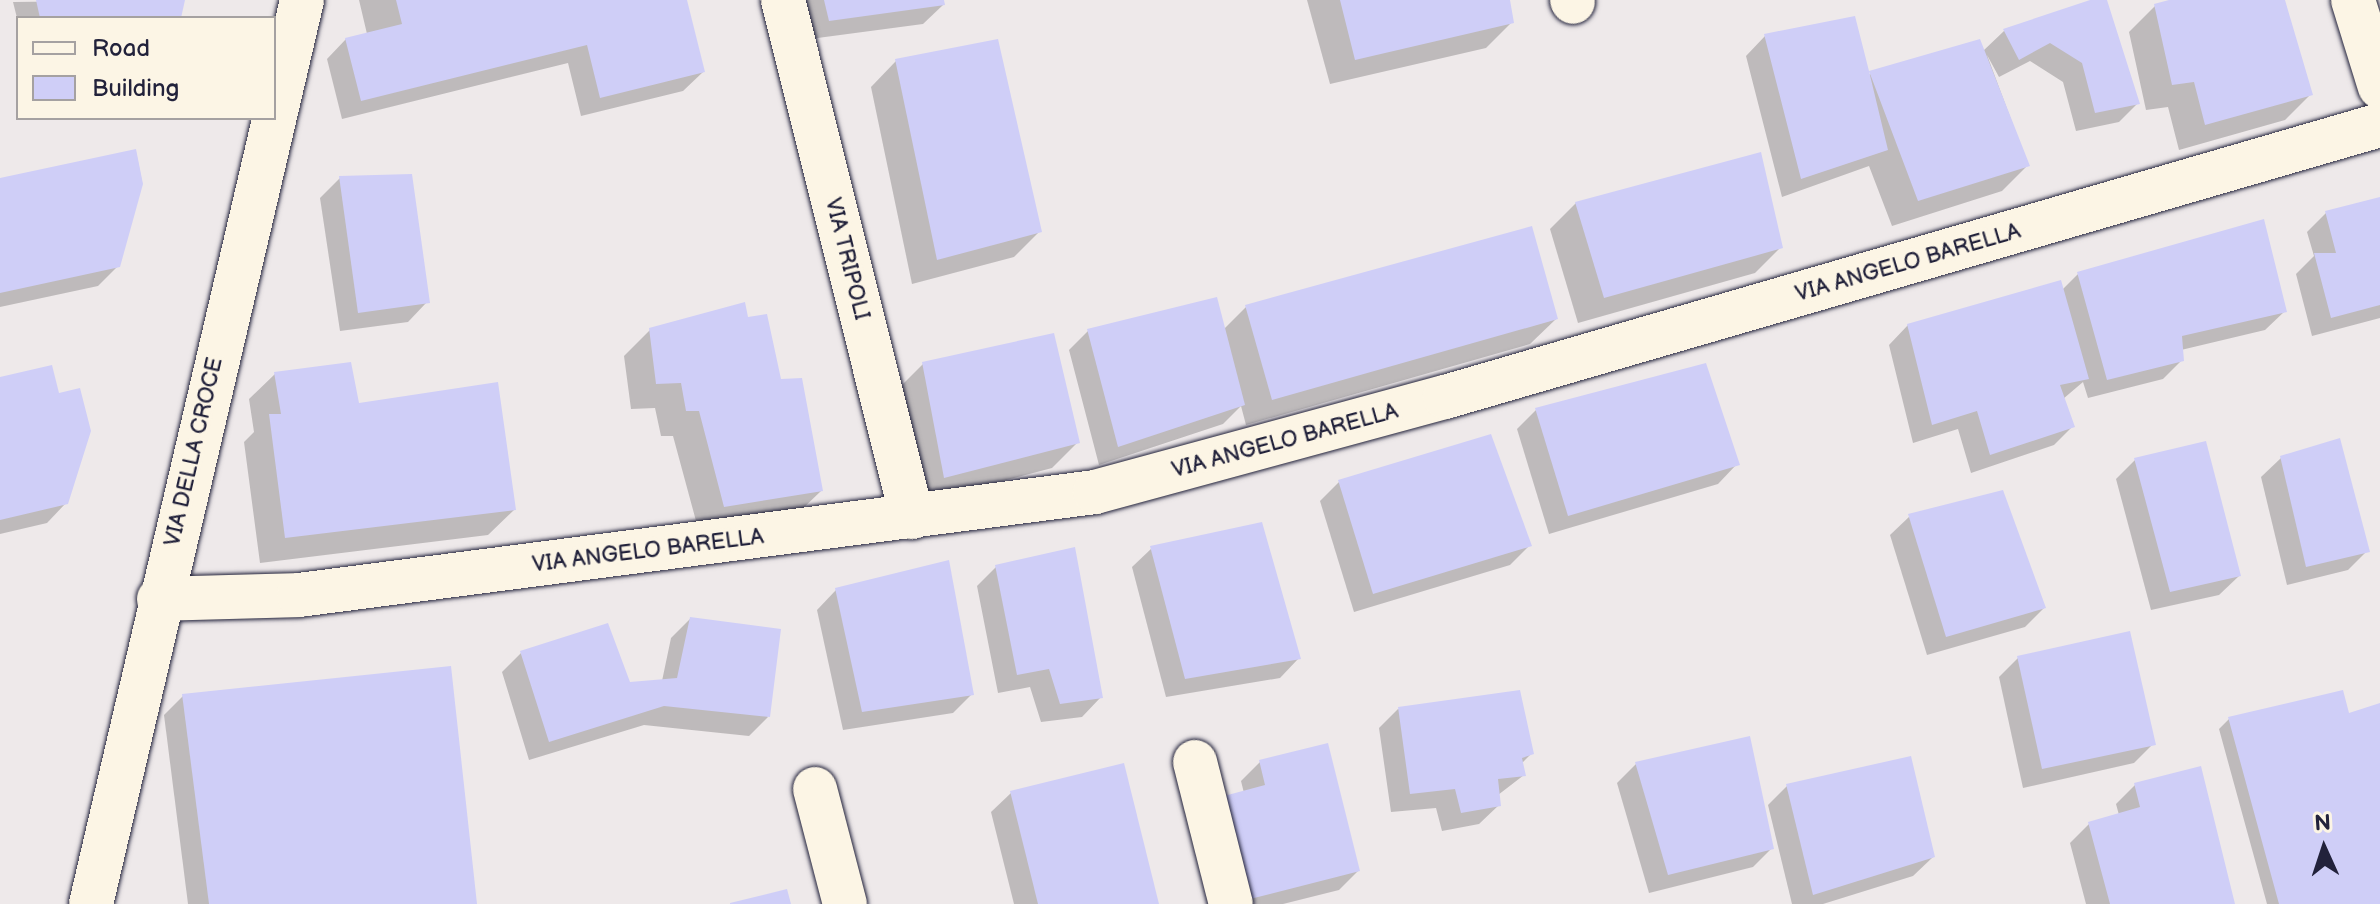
<!DOCTYPE html>
<style>
body{margin:0}
#map{position:relative;width:2380px;height:904px;overflow:hidden;background:#eee9ea;font-family:"Balsamiq Sans",sans-serif}
div>[style]{position:absolute}
[style*='--x']{left:calc(var(--x)*1px);top:calc(var(--y)*1px);width:calc(var(--w)*1px);rotate:calc(var(--a)*1deg)}
.shadow>*{inset:0;background:#0003}
.building>*{inset:0;background:#cfcef7}
.roads{filter:drop-shadow(0 0 2px #22223b) drop-shadow(0 0 2px #22223b)}
.minor>*{height:44px;margin:-22px;padding:0 22px;transform-origin:22px;border-radius:22px;background:#fcf5e5}
span{translate:-50% -50%;white-space:nowrap;text-align:center;line-height:1.15;-webkit-text-stroke:7px #fcf5e5;paint-order:stroke}
.street-label{font-size:22px;color:#22223b}
.legend{position:absolute;left:16px;top:16px;width:260px;height:104px;box-sizing:border-box;background:#fcf5e5;border:2px solid #a5a1a1;margin:0;padding:10px 14px;list-style:none;font-size:24px;color:#22223b}
.legend li{display:flex;align-items:center;gap:16px;height:40px}
.legend b{width:40px;border:2px solid #a5a1a1}
.north{position:absolute;left:2284px;top:808px;width:80px;height:80px;-webkit-text-stroke:6px #fcf5e5;paint-order:stroke;rotate:357deg;font-size:22px;font-weight:700;line-height:32px;text-align:center;color:#22223b}
.north::after{content:'';display:block;margin:auto;width:28px;height:36px;background:#22223b;clip-path:polygon(50% 0,100% 100%,50% 72%,0 100%)}
</style>
<div id="map">
<div class="shadow">
<i style="clip-path:polygon(183px 0,179px 18px,18px 18px,18px 22px,13px 2px)"></i>
<i style="clip-path:polygon(359px 0,685px 0,703px 72px,683px 91px,581px 116px,568px 63px,342px 119px,327px 59px,346px 39px,367px 34px)"></i>
<i style="clip-path:polygon(800px 0,942px 0,943px 5px,923px 24px,810px 39px)"></i>
<i style="clip-path:polygon(1307px 0,1508px 0,1512px 22px,1486px 48px,1330px 84px)"></i>
<i style="clip-path:polygon(2096px 0,2105px 0,2138px 103px,2119px 122px,2076px 131px,2063px 82px,2030px 61px,1999px 77px,1987px 55px,2028px 165px,2002px 191px,1892px 226px,1869px 166px,1782px 197px,1746px 56px,1765px 36px,1867px 75px,1983px 51px,2004px 31px)"></i>
<i style="clip-path:polygon(2177px 0,2283px 0,2311px 94px,2285px 120px,2179px 150px,2168px 107px,2146px 110px,2129px 32px,2155px 6px)"></i>
<i style="clip-path:polygon(896px 61px,1040px 231px,1014px 257px,912px 284px,871px 87px)"></i>
<i style="clip-path:polygon(340px 178px,427px 302px,408px 322px,340px 331px,320px 198px)"></i>
<i style="clip-path:polygon(0 180px,118px 266px,98px 286px,0 307px)"></i>
<i style="clip-path:polygon(2380px 199px,2380px 318px,2312px 336px,2296px 274px,2314px 256px,2307px 232px,2326px 213px)"></i>
<i style="clip-path:polygon(1576px 203px,1781px 247px,1755px 273px,1578px 323px,1550px 229px)"></i>
<i style="clip-path:polygon(2078px 274px,2285px 311px,2265px 330px,2181px 350px,2182px 360px,2163px 379px,2088px 398px,2083px 382px,2063px 399px,2073px 426px,2054px 445px,1971px 473px,1958px 429px,1913px 443px,1889px 345px,1908px 325px,2062px 290px)"></i>
<i style="clip-path:polygon(1246px 307px,1556px 319px,1530px 344px,1246px 425px,1241px 406px,1223px 424px,1099px 465px,1069px 350px,1088px 331px,1223px 330px)"></i>
<i style="clip-path:polygon(746px 319px,779px 381px,821px 491px,795px 516px,699px 532px,673px 436px,661px 436px,655px 408px,631px 409px,624px 356px,650px 330px)"></i>
<i style="clip-path:polygon(923px 364px,1078px 442px,1052px 468px,918px 503px,897px 390px)"></i>
<i style="clip-path:polygon(275px 374px,357px 405px,514px 510px,488px 535px,260px 563px,244px 442px,254px 432px,249px 399px)"></i>
<i style="clip-path:polygon(0 379px,66px 503px,47px 523px,0 534px)"></i>
<i style="clip-path:polygon(1536px 410px,1737px 464px,1718px 484px,1549px 534px,1517px 429px)"></i>
<i style="clip-path:polygon(2281px 458px,2367px 551px,2348px 570px,2287px 585px,2261px 477px)"></i>
<i style="clip-path:polygon(2135px 460px,2239px 576px,2219px 595px,2151px 610px,2116px 479px)"></i>
<i style="clip-path:polygon(1339px 482px,1529px 546px,1510px 565px,1354px 612px,1320px 501px)"></i>
<i style="clip-path:polygon(1910px 516px,2044px 608px,2025px 627px,1927px 655px,1890px 535px)"></i>
<i style="clip-path:polygon(1152px 548px,1299px 658px,1280px 678px,1166px 697px,1132px 567px)"></i>
<i style="clip-path:polygon(996px 567px,1101px 697px,1082px 717px,1041px 722px,1030px 687px,998px 693px,977px 586px)"></i>
<i style="clip-path:polygon(836px 590px,972px 694px,953px 713px,843px 730px,817px 610px)"></i>
<i style="clip-path:polygon(690px 619px,768px 717px,749px 736px,644px 725px,529px 760px,502px 672px,521px 653px,628px 684px,662px 681px,671px 638px)"></i>
<i style="clip-path:polygon(2018px 658px,2153px 744px,2134px 763px,2023px 788px,1999px 677px)"></i>
<i style="clip-path:polygon(183px 696px,475px 904px,188px 904px,164px 715px)"></i>
<i style="clip-path:polygon(2380px 706px,2380px 904px,2267px 904px,2219px 729px,2229px 719px,2348px 715px)"></i>
<i style="clip-path:polygon(1398px 709px,1532px 753px,1521px 764px,1524px 775px,1498px 795px,1499px 805px,1479px 824px,1442px 831px,1436px 808px,1391px 812px,1379px 728px)"></i>
<i style="clip-path:polygon(1260px 762px,1358px 871px,1339px 890px,1283px 904px,1228px 904px,1244px 793px,1241px 781px)"></i>
<i style="clip-path:polygon(1636px 764px,1772px 848px,1753px 867px,1649px 893px,1617px 783px)"></i>
<i style="clip-path:polygon(2135px 785px,2233px 904px,2086px 904px,2070px 843px,2089px 824px,2119px 815px,2116px 804px)"></i>
<i style="clip-path:polygon(1787px 786px,1933px 857px,1913px 876px,1823px 904px,1792px 904px,1768px 805px)"></i>
<i style="clip-path:polygon(1011px 793px,1157px 904px,1014px 904px,991px 812px)"></i>
</div>
<div class="building">
<i style="clip-path:polygon(36px 0,185px 0,181px 18px,40px 18px)"></i>
<i style="clip-path:polygon(396px 0,687px 0,705px 72px,600px 98px,587px 45px,361px 101px,345px 38px,402px 24px)"></i>
<i style="clip-path:polygon(824px 0,944px 0,945px 5px,829px 21px)"></i>
<i style="clip-path:polygon(1340px 0,1510px 0,1514px 23px,1355px 60px)"></i>
<i style="clip-path:polygon(2090px 0,2107px 0,2140px 104px,2095px 113px,2082px 63px,2050px 43px,2019px 60px,2003px 29px)"></i>
<i style="clip-path:polygon(2169px 0,2285px 0,2313px 95px,2205px 125px,2194px 82px,2172px 85px,2154px 4px)"></i>
<i style="clip-path:polygon(1855px 16px,1869px 71px,1980px 39px,2030px 166px,1918px 201px,1869px 71px,1888px 150px,1801px 179px,1764px 34px)"></i>
<i style="clip-path:polygon(998px 39px,1042px 232px,937px 260px,895px 59px)"></i>
<i style="clip-path:polygon(136px 149px,143px 184px,120px 267px,0 293px,0 178px)"></i>
<i style="clip-path:polygon(1761px 152px,1783px 248px,1604px 298px,1575px 202px)"></i>
<i style="clip-path:polygon(412px 174px,430px 303px,358px 313px,339px 176px)"></i>
<i style="clip-path:polygon(2380px 197px,2380px 305px,2331px 318px,2314px 253px,2336px 253px,2325px 211px)"></i>
<i style="clip-path:polygon(2264px 219px,2287px 312px,2182px 336px,2184px 361px,2107px 380px,2077px 272px)"></i>
<i style="clip-path:polygon(1532px 226px,1558px 319px,1272px 400px,1245px 305px)"></i>
<i style="clip-path:polygon(2061px 280px,2089px 379px,2060px 385px,2075px 427px,1990px 455px,1977px 411px,1932px 425px,1907px 324px)"></i>
<i style="clip-path:polygon(1217px 297px,1245px 405px,1118px 447px,1087px 329px)"></i>
<i style="clip-path:polygon(745px 302px,748px 317px,767px 314px,781px 379px,802px 378px,823px 491px,724px 507px,699px 411px,686px 411px,681px 383px,656px 384px,649px 328px)"></i>
<i style="clip-path:polygon(1054px 333px,1080px 443px,944px 478px,922px 362px)"></i>
<i style="clip-path:polygon(351px 362px,359px 403px,498px 382px,516px 510px,285px 538px,269px 414px,281px 414px,274px 372px)"></i>
<i style="clip-path:polygon(1706px 363px,1740px 465px,1568px 516px,1535px 408px)"></i>
<i style="clip-path:polygon(52px 365px,59px 393px,80px 388px,91px 431px,68px 504px,0 520px,0 377px)"></i>
<i style="clip-path:polygon(1491px 434px,1532px 546px,1373px 594px,1338px 480px)"></i>
<i style="clip-path:polygon(2340px 438px,2370px 552px,2306px 567px,2280px 456px)"></i>
<i style="clip-path:polygon(2206px 441px,2241px 576px,2170px 592px,2134px 458px)"></i>
<i style="clip-path:polygon(2003px 490px,2046px 608px,1946px 637px,1908px 514px)"></i>
<i style="clip-path:polygon(1262px 522px,1301px 659px,1185px 679px,1150px 546px)"></i>
<i style="clip-path:polygon(1075px 547px,1103px 698px,1060px 704px,1049px 669px,1017px 675px,995px 565px)"></i>
<i style="clip-path:polygon(949px 560px,974px 695px,862px 712px,835px 588px)"></i>
<i style="clip-path:polygon(690px 617px,781px 629px,770px 717px,664px 706px,549px 742px,520px 651px,608px 623px,630px 682px,677px 678px)"></i>
<i style="clip-path:polygon(2130px 631px,2156px 745px,2042px 769px,2017px 656px)"></i>
<i style="clip-path:polygon(451px 666px,477px 904px,209px 904px,182px 694px)"></i>
<i style="clip-path:polygon(1520px 690px,1534px 754px,1522px 758px,1526px 776px,1498px 779px,1501px 806px,1461px 813px,1455px 789px,1410px 794px,1398px 707px)"></i>
<i style="clip-path:polygon(2343px 690px,2349px 713px,2380px 703px,2380px 904px,2279px 904px,2228px 717px)"></i>
<i style="clip-path:polygon(1750px 736px,1774px 849px,1668px 875px,1635px 762px)"></i>
<i style="clip-path:polygon(1328px 743px,1360px 871px,1250px 899px,1224px 796px,1265px 785px,1259px 760px)"></i>
<i style="clip-path:polygon(1911px 756px,1935px 857px,1813px 895px,1786px 784px)"></i>
<i style="clip-path:polygon(1124px 763px,1159px 904px,1038px 904px,1010px 791px)"></i>
<i style="clip-path:polygon(2201px 766px,2235px 904px,2110px 904px,2088px 822px,2140px 807px,2134px 783px)"></i>
<i style="clip-path:polygon(787px 889px,791px 904px,730px 904px,730px 903px)"></i>
</div>
<div class="roads">
<div class="minor">
<i style="--x:783;--y:0;--w:533;--a:75.99"></i>
<i style="--x:1572;--y:0;--w:2;--a:63"></i>
<i style="--x:2353;--y:0;--w:91;--a:72.8"></i>
<i style="--x:159;--y:599;--w:140;--a:-1.6"></i>
<i style="--x:299;--y:595;--w:803;--a:-7.37"></i>
<i style="--x:1095;--y:492;--w:363;--a:-15.2"></i>
<i style="--x:1445;--y:397;--w:974;--a:-16.22"></i>
<i style="--x:1195;--y:762;--w:146;--a:75.8"></i>
<i style="--x:815;--y:789;--w:119;--a:75.4"></i>
<i style="--x:91;--y:904;--w:928;--a:-76.86"></i>
</div>
</div>
<div class="street-label">
<span style="left:847px;top:259px;rotate:76deg">VIA TRIPOLI</span>
<span style="left:1908px;top:263px;rotate:-16deg">VIA ANGELO BARELLA</span>
<span style="left:1285px;top:441px;rotate:-15deg">VIA ANGELO BARELLA</span>
<span style="left:194px;top:452px;rotate:-77deg">VIA DELLA CROCE</span>
<span style="left:648px;top:551px;rotate:-7deg">VIA ANGELO BARELLA</span>
</div>
<ul class="legend">
<li><b style="height:10px;background:#fcf5e5"></b>Road</li>
<li><b style="height:22px;background:#cfcef7"></b>Building</li>
</ul>
<div class="north">N</div>
</div>
